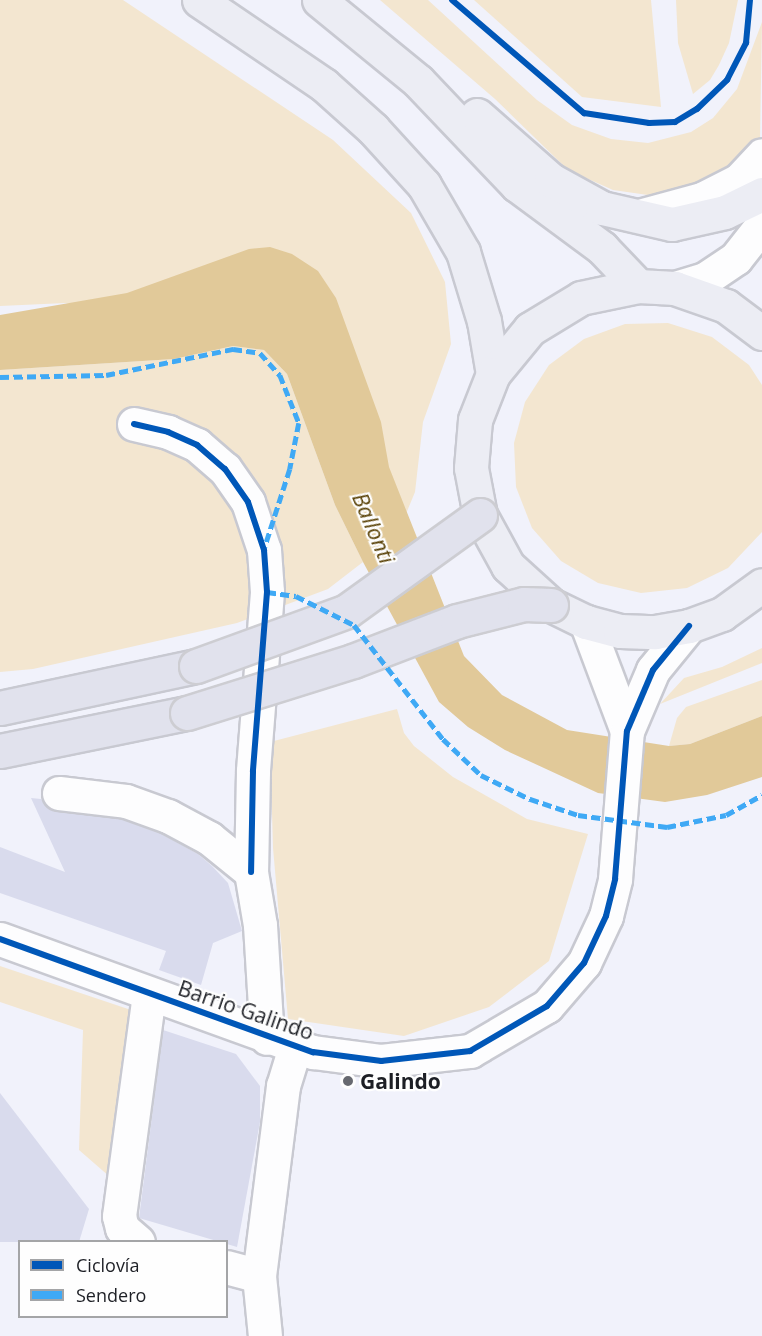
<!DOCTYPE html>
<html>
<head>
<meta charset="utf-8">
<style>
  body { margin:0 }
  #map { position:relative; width:762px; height:1336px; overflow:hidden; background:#f1f2fb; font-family:"Open Sans",sans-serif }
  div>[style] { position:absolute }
  .green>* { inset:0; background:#f3e6d0 }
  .water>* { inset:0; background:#e1c999 }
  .building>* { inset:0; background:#d9dbed }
  .roads { filter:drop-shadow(2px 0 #c8c9d1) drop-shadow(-2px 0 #c8c9d1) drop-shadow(0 2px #c8c9d1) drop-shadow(0 -2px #c8c9d1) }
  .minor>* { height:33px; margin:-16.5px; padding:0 16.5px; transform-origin:16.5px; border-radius:16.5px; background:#fdfdfe }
  .major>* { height:33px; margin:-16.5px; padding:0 16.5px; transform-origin:16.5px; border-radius:16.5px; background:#ecedf4 }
  .highway>* { height:33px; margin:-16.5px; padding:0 16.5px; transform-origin:16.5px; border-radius:16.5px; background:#e1e2ed }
  .bridges { filter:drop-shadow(2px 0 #cdcdd2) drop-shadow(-2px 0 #cdcdd2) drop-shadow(0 2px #cdcdd2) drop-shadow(0 -2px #cdcdd2) }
  .highway-bridge>* { height:33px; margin:-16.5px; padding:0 16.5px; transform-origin:16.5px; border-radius:16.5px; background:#e1e2ed }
  .quiet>* { height:4.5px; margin-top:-2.25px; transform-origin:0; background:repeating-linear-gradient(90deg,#3fa9f5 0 9px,transparent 0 13.5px) }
  .cycleway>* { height:6px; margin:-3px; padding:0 3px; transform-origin:3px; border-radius:3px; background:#0057b8 }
  .dots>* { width:16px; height:16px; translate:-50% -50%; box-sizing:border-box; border:3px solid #fefefe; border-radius:50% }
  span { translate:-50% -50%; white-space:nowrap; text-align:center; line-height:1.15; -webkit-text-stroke:4.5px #fefefe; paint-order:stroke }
  .street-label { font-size:21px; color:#1d1f25 }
  .poi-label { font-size:21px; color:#1d1f25; font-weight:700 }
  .left { translate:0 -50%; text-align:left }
  .water-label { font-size:22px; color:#5a4207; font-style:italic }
  .legend { position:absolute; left:18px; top:1240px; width:210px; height:78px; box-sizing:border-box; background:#fefefe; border:2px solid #a4a5a7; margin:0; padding:8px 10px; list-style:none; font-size:18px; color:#1d1f25 }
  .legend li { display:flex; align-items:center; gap:12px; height:30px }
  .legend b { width:30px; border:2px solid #a4a5a7 }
</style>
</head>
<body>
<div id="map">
  <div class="green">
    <div style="clip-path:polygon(0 0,123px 0,333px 140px,411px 213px,445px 282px,451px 344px,423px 422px,415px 492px,401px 526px,311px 353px,66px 303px,0 306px)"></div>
    <div style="clip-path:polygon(380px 0,428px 0,537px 100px,572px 125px,611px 139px,648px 143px,691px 132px,713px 118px,737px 89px,762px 22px,760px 139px,738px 168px,692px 191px,648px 195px,613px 190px,568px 170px,495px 99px)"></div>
    <div style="clip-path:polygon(474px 0,651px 0,661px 107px,582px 97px)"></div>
    <div style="clip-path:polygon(676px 0,738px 0,729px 43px,719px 65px,710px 80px,693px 94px,678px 43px)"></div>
    <div style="clip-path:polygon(668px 323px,712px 337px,749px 365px,762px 385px,762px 532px,728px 568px,687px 588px,641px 593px,598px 583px,561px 561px,532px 528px,516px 487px,514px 443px,525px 402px,549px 365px,584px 339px,625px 324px)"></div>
    <div style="clip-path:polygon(233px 346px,264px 350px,287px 374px,335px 505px,363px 562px,328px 589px,237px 623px,33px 669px,0 672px,0 370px,174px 359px)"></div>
    <div style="clip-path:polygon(762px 648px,762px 663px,660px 704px,684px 678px,722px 667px)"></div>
    <div style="clip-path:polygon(762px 680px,762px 716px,690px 744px,669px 746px,677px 718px,686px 707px)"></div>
    <div style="clip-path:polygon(397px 709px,404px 733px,414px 746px,453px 777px,527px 819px,588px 834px,549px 961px,489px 1007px,404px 1036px,288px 1019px,273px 848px,270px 742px)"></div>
    <div style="clip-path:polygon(0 966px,134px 1011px,110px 1177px,79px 1150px,83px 1030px,0 1002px)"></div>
  </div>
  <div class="water">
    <div style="clip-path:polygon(270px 247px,292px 254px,318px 271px,336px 298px,381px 422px,389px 467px,464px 656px,502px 695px,567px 730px,669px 746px,690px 744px,762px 716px,762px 777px,707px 795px,665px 802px,598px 793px,505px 750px,468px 727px,439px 702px,363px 562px,335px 505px,287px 374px,264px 350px,233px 346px,174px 359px,0 370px,0 315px,127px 293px,249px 249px)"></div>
  </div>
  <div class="building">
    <div style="clip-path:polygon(31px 798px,41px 799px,56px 811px,122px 819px,160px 833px,198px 854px,212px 866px,228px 883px,242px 931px,213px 943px,201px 985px,159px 970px,166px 951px,0 893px,0 847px,65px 872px)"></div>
    <div style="clip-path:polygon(163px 1030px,236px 1054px,260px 1086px,260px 1122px,237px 1247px,139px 1218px)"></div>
    <div style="clip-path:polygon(0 1093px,89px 1209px,79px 1242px,0 1242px)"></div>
  </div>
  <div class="roads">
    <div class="minor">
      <div style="left:643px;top:215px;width:61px;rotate:-15.2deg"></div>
      <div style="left:702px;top:199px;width:42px;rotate:-27.2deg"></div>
      <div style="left:739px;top:180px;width:34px;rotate:-47deg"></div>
      <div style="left:675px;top:288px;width:31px;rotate:-17deg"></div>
      <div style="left:705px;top:279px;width:37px;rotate:-34deg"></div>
      <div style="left:736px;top:258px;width:42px;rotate:-51.8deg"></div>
      <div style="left:134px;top:424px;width:35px;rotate:13deg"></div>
      <div style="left:168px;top:432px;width:32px;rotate:24deg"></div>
      <div style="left:197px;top:445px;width:37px;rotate:41deg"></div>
      <div style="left:225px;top:469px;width:40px;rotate:55.1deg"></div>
      <div style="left:248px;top:502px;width:51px;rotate:71.6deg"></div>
      <div style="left:264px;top:550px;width:42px;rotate:85.9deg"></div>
      <div style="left:267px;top:592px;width:180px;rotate:94.5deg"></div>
      <div style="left:253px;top:771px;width:101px;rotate:91.1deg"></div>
      <div style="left:586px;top:622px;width:116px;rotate:69.4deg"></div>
      <div style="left:59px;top:793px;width:67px;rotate:6.8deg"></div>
      <div style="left:126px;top:801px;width:45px;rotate:19.7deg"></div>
      <div style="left:168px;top:816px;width:47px;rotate:28.2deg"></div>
      <div style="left:209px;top:838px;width:54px;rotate:39deg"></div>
      <div style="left:251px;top:872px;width:54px;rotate:80.4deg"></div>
      <div style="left:260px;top:925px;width:113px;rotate:86.5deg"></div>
      <div style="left:0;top:939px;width:333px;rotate:19.9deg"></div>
      <div style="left:313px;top:1052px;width:69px;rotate:7.5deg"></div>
      <div style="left:381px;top:1061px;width:90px;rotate:-6.4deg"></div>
      <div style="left:470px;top:1051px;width:89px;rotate:-30.3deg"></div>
      <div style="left:547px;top:1006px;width:57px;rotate:-49.3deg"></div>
      <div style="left:584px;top:963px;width:52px;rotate:-64.9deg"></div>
      <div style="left:606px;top:916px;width:38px;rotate:-76deg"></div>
      <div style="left:615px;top:879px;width:148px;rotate:-85.4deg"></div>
      <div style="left:627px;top:731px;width:66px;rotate:-66.9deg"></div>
      <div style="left:653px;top:670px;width:57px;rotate:-50.7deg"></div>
      <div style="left:138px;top:1242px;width:21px;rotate:-139deg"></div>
      <div style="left:122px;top:1228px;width:12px;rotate:-104deg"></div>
      <div style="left:119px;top:1216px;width:224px;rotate:-82.3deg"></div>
      <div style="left:226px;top:1267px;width:34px;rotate:15deg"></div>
      <div style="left:265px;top:1336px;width:60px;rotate:-95.7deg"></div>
      <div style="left:259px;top:1276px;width:192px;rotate:-82.8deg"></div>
      <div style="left:283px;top:1086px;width:41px;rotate:-72.9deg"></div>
    </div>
    <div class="major">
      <div style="left:199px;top:0;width:151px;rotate:34.2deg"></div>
      <div style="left:324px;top:85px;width:66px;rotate:41.9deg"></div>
      <div style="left:373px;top:129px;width:76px;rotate:47.7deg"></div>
      <div style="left:424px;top:185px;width:78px;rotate:59.8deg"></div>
      <div style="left:463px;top:252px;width:72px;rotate:73.1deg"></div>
      <div style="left:484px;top:321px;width:54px;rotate:80.4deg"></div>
      <div style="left:319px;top:0;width:128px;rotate:39.3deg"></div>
      <div style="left:418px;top:81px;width:144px;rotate:46.4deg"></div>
      <div style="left:517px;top:185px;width:106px;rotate:36.5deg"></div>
      <div style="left:602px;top:248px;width:52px;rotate:46.5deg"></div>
      <div style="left:477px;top:115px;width:98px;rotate:41.3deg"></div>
      <div style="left:551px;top:180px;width:58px;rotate:28.8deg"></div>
      <div style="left:602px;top:208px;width:72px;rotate:12.9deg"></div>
      <div style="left:672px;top:224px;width:54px;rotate:-12.8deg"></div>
      <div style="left:725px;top:212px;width:41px;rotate:-25.9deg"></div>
      <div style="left:762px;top:333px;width:45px;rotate:-143.1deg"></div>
      <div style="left:726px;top:306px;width:54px;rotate:-160.6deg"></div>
      <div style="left:675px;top:288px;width:37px;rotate:-177deg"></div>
      <div style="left:638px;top:286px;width:58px;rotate:168.1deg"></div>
      <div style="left:581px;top:298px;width:60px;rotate:148.7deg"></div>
      <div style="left:530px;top:329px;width:58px;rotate:129.4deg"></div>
      <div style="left:493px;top:374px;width:49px;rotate:111.4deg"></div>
      <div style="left:475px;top:420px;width:48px;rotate:94.8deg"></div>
      <div style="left:471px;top:468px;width:48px;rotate:79.2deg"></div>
      <div style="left:480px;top:515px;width:58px;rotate:61.2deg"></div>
      <div style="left:508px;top:566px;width:58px;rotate:42.2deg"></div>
      <div style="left:551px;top:605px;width:39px;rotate:26deg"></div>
      <div style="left:586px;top:622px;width:35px;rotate:15deg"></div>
      <div style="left:620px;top:631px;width:35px;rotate:2deg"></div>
      <div style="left:655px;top:632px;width:35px;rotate:-10deg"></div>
      <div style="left:689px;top:626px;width:35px;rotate:-20deg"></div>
      <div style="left:722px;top:614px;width:49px;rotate:-35.9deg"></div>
    </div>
    <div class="highway">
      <div style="left:0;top:708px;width:200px;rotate:-12.1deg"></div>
      <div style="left:0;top:751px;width:191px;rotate:-11.5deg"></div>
    </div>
  </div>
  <div class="bridges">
    <div class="highway-bridge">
      <div style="left:196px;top:666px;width:161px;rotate:-20deg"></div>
      <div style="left:347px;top:611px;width:164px;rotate:-35.8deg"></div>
      <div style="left:187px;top:713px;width:174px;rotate:-17.4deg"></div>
      <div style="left:353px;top:661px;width:111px;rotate:-21deg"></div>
      <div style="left:457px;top:621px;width:69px;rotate:-14.2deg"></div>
      <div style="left:524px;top:604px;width:27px;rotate:2deg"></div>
    </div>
  </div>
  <div class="quiet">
    <div style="left:0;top:377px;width:106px;rotate:-1.1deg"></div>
    <div style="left:106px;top:375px;width:130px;rotate:-11.6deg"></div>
    <div style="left:233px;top:349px;width:27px;rotate:8deg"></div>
    <div style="left:260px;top:353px;width:30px;rotate:48deg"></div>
    <div style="left:280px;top:375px;width:52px;rotate:68.4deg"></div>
    <div style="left:299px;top:423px;width:47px;rotate:101.1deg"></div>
    <div style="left:290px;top:469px;width:82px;rotate:107.8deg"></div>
    <div style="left:267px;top:592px;width:29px;rotate:8deg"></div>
    <div style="left:296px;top:596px;width:65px;rotate:26.6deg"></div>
    <div style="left:354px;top:625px;width:145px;rotate:52deg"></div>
    <div style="left:443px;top:739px;width:52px;rotate:43.5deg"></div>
    <div style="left:481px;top:775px;width:55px;rotate:26.1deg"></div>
    <div style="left:530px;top:799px;width:51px;rotate:18.4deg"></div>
    <div style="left:578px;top:815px;width:90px;rotate:7.7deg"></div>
    <div style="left:667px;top:827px;width:60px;rotate:-11.5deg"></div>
    <div style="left:726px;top:815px;width:41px;rotate:-29.1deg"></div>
  </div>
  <div class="cycleway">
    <div style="left:452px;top:0;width:174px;rotate:40.6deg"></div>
    <div style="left:584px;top:113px;width:66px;rotate:8.7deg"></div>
    <div style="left:649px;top:123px;width:26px;rotate:-2deg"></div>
    <div style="left:675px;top:122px;width:26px;rotate:-31deg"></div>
    <div style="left:697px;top:109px;width:42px;rotate:-44deg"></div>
    <div style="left:727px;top:80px;width:42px;rotate:-62.8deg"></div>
    <div style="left:746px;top:43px;width:43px;rotate:-84.7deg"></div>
    <div style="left:134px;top:424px;width:35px;rotate:13deg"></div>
    <div style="left:168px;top:432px;width:32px;rotate:24deg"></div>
    <div style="left:197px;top:445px;width:37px;rotate:41deg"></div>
    <div style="left:225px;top:469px;width:40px;rotate:55.1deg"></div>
    <div style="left:248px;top:502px;width:51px;rotate:71.6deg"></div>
    <div style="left:264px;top:550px;width:42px;rotate:85.9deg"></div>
    <div style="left:267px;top:592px;width:180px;rotate:94.5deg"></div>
    <div style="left:253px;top:771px;width:101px;rotate:91.1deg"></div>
    <div style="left:0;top:939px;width:333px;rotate:19.9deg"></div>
    <div style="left:313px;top:1052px;width:69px;rotate:7.5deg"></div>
    <div style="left:381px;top:1061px;width:90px;rotate:-6.4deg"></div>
    <div style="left:470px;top:1051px;width:89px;rotate:-30.3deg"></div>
    <div style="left:547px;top:1006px;width:57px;rotate:-49.3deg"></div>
    <div style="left:584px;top:963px;width:52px;rotate:-64.9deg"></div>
    <div style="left:606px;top:916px;width:38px;rotate:-76deg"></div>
    <div style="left:615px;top:879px;width:148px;rotate:-85.4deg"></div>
    <div style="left:627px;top:731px;width:66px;rotate:-66.9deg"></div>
    <div style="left:653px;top:670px;width:57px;rotate:-50.7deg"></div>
  </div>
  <div class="dots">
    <div style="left:348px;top:1081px;background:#676970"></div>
  </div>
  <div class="street-label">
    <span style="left:246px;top:1010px;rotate:19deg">Barrio Galindo</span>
  </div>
  <div class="poi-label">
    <span class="left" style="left:360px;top:1081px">Galindo</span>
  </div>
  <div class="water-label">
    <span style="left:374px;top:528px;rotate:67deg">Ballonti</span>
  </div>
  <ul class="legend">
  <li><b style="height:8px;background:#0057b8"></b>Ciclovía</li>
  <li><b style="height:8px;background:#3fa9f5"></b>Sendero</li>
  </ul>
</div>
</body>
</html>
